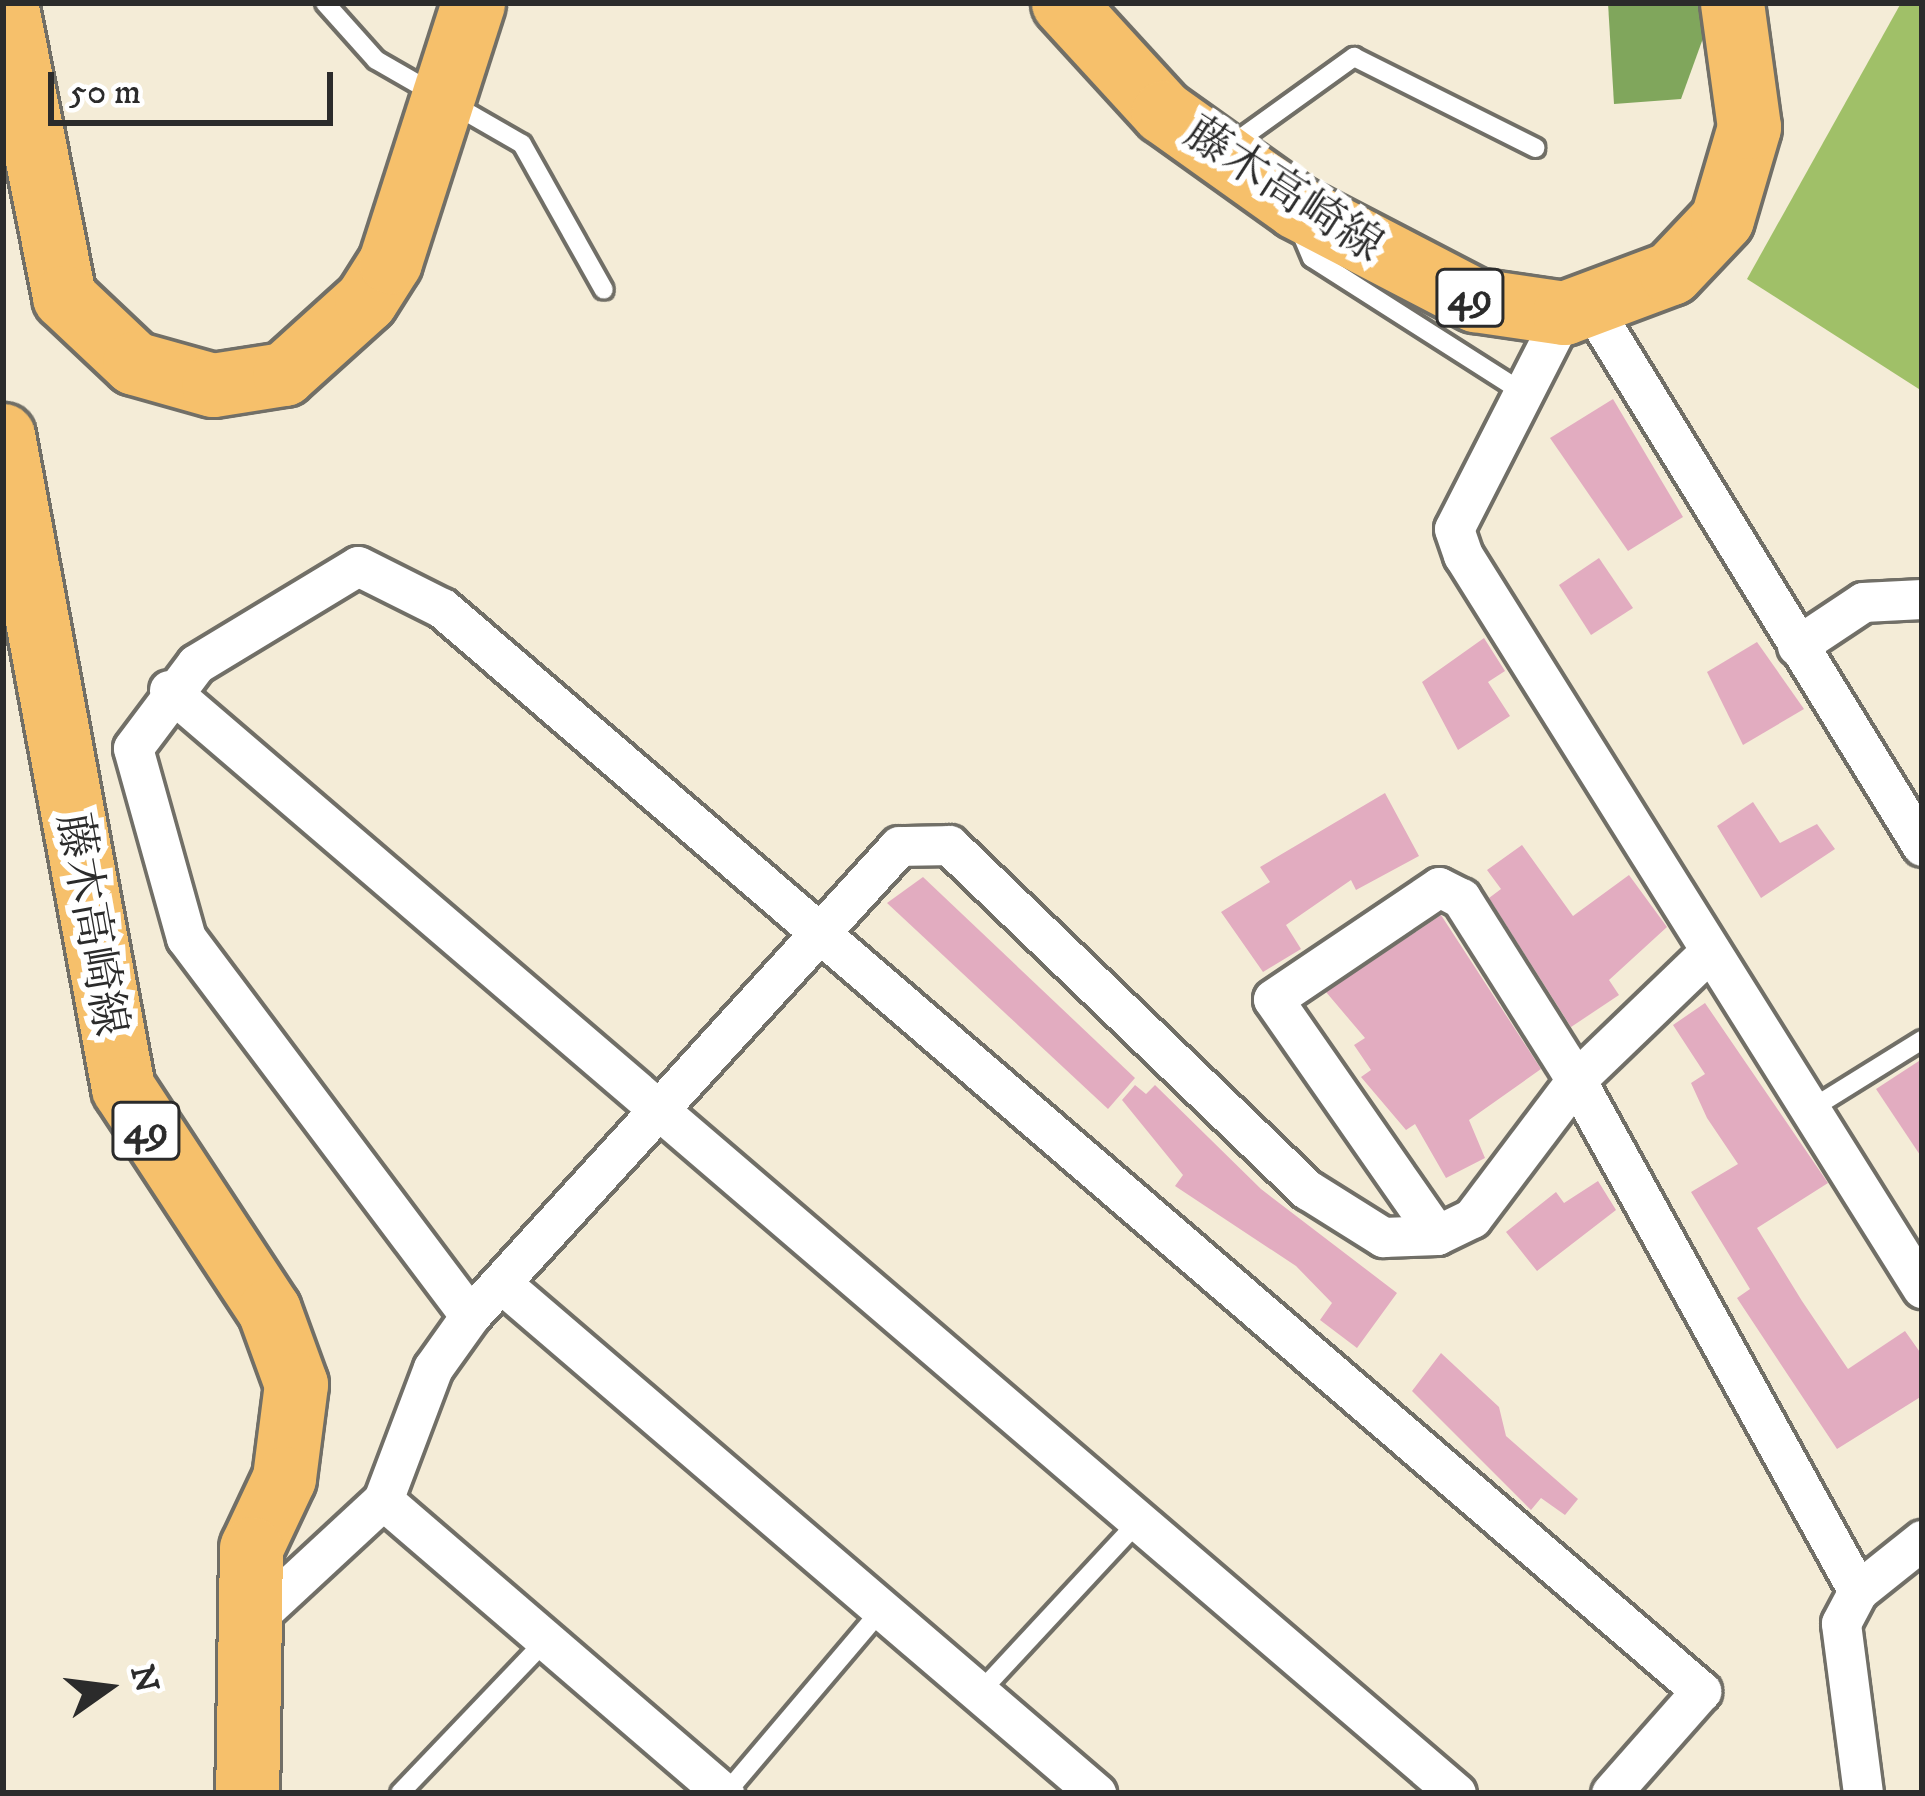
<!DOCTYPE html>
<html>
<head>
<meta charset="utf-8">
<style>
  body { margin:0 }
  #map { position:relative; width:1925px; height:1796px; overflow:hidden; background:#f4ecd7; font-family:"IM FELL DW Pica","Noto Serif JP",serif }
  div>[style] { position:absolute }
  .green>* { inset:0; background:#a0c068 }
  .forest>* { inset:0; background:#80a65c }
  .building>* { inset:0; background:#e2acc0 }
  .roads { filter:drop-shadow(3px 0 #716f67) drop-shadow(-3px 0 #716f67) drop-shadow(0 3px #716f67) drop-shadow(0 -3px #716f67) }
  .lane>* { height:18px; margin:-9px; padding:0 9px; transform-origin:9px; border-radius:9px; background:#fff }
  .street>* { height:39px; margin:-19.5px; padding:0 19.5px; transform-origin:19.5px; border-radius:19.5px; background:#fff }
  .primary>* { height:63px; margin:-31.5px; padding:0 31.5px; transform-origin:31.5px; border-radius:31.5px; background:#f6c06b }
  span { translate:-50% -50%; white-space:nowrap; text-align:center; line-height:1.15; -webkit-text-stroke:12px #fff; paint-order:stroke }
  .shield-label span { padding:3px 9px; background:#fff; border:3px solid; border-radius:9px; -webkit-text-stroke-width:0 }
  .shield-label { font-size:42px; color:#2b2b2b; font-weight:700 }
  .street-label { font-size:45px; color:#2b2b2b }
  .frame { position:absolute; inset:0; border:6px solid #2b2b2b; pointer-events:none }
  .north { position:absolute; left:48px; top:1628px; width:120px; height:120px; -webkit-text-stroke:9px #fff; paint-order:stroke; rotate:76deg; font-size:33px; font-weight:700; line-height:48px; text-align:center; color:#2b2b2b }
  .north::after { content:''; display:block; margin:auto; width:42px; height:54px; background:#2b2b2b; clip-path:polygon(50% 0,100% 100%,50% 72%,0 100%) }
  .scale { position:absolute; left:48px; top:72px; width:285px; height:54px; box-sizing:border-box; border:6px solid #2b2b2b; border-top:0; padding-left:15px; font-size:36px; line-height:42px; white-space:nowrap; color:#2b2b2b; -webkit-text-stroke:9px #fff; paint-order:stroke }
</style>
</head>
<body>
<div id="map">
  <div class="green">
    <div style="clip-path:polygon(1901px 3px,1922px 3px,1922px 391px,1747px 279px)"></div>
  </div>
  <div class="forest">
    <div style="clip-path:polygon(1608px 3px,1703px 3px,1710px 19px,1681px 99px,1614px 104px)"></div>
  </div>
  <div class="building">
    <div style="clip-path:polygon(1613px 399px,1683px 517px,1628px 551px,1550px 438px)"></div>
    <div style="clip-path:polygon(1599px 558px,1633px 608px,1591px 635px,1559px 585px)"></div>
    <div style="clip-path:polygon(1484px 638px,1505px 671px,1488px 682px,1510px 716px,1458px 750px,1422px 682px)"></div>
    <div style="clip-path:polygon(1757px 642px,1804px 709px,1743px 745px,1707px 672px)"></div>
    <div style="clip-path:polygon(1385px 793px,1419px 856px,1356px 890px,1351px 880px,1286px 925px,1301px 949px,1263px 972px,1221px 912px,1270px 882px,1260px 867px)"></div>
    <div style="clip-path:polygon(1753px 802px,1780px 843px,1817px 824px,1835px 849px,1761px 898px,1717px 826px)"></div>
    <div style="clip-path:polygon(1522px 845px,1573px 916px,1629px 875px,1667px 927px,1609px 980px,1619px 995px,1571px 1027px,1489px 898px,1501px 889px,1487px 870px)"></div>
    <div style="clip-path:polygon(923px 877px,1135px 1078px,1108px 1109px,887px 903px)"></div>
    <div style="clip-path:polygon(1441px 915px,1541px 1069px,1469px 1120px,1485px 1158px,1446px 1178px,1415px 1124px,1406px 1130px,1361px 1077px,1371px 1070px,1354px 1045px,1365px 1038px,1326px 992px)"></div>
    <div style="clip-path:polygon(1705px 1003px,1828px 1183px,1757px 1228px,1802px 1301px,1848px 1369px,1905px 1331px,1922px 1355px,1922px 1396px,1837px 1449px,1737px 1298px,1750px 1289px,1691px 1192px,1738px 1164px,1707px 1118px,1691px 1083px,1705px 1074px,1673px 1025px)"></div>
    <div style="clip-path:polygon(1922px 1059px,1922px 1158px,1876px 1089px)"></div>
    <div style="clip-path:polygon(1135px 1085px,1146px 1094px,1155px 1085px,1261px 1189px,1397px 1293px,1357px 1348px,1320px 1320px,1332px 1303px,1296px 1266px,1175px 1186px,1183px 1175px,1122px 1100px)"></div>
    <div style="clip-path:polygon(1598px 1181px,1616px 1210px,1537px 1271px,1506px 1232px,1556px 1192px,1564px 1203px)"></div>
    <div style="clip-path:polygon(1441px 1353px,1499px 1407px,1506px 1436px,1578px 1499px,1565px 1515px,1541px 1498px,1531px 1510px,1412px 1391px)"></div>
  </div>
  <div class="roads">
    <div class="lane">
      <div style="left:325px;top:3px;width:76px;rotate:48.2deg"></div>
      <div style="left:376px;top:60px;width:168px;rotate:29.9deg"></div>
      <div style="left:522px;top:144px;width:167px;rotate:60.7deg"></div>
      <div style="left:1230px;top:146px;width:153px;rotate:-35.7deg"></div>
      <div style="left:1354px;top:57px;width:203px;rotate:26.6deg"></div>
      <div style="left:1297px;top:223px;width:38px;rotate:67deg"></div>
      <div style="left:1312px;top:258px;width:251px;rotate:32.5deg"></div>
      <div style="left:1811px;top:1109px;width:131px;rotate:-31.9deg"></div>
      <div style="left:980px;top:1692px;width:226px;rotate:-47.1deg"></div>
      <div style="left:400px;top:1793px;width:213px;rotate:-46.3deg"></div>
      <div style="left:726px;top:1793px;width:243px;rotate:-49.7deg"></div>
    </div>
    <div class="street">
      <div style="left:1592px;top:308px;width:631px;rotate:58.48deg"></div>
      <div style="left:1564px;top:313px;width:242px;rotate:117deg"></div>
      <div style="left:1454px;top:529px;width:28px;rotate:71deg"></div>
      <div style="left:1463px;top:555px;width:865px;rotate:57.95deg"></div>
      <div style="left:1797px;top:646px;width:79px;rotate:-33.7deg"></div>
      <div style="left:1863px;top:602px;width:59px;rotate:-2.9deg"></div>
      <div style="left:169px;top:690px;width:1695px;rotate:40.6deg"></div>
      <div style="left:1437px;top:1235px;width:287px;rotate:-124.8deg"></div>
      <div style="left:1273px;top:999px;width:200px;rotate:-34deg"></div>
      <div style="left:1439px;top:887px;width:25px;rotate:27deg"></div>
      <div style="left:1461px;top:898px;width:215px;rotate:57.7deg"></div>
      <div style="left:1576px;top:1080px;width:584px;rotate:61.11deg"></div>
      <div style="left:501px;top:1283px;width:784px;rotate:40.6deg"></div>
      <div style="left:470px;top:1316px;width:473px;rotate:-126.9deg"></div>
      <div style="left:186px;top:938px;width:197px;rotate:-105.6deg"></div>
      <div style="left:133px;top:748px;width:105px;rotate:-53.1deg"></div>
      <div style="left:196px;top:664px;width:189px;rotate:-31.2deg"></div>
      <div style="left:358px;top:566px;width:94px;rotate:26.6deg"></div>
      <div style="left:442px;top:608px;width:1661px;rotate:40.7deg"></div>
      <div style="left:1701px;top:1691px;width:136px;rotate:131.4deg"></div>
      <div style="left:383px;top:1500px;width:450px;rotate:40.7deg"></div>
      <div style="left:250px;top:1623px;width:181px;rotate:-42.8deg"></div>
      <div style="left:383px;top:1500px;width:141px;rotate:-69.3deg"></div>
      <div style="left:433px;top:1368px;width:64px;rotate:-54.6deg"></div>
      <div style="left:470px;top:1316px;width:636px;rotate:-47.61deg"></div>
      <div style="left:899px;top:846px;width:50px;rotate:-1.1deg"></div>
      <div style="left:949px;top:845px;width:498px;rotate:43.9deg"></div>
      <div style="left:1308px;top:1190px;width:89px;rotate:32.1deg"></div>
      <div style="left:1383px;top:1237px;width:54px;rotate:-2.1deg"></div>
      <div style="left:1437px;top:1235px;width:39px;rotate:-26deg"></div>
      <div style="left:1472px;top:1218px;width:173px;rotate:-53deg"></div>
      <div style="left:1576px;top:1080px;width:186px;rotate:-43.9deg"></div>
      <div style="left:1863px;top:1793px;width:171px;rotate:-97.4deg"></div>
      <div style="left:1841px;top:1623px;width:36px;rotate:-62deg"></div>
      <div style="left:1858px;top:1591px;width:82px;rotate:-38.6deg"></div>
    </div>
    <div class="primary">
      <div style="left:6px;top:3px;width:300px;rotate:78.8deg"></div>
      <div style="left:64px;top:297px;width:96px;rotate:43.3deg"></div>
      <div style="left:134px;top:363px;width:82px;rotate:15.6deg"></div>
      <div style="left:213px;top:385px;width:72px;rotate:-8.8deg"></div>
      <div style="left:284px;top:374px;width:110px;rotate:-42.1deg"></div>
      <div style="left:366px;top:300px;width:45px;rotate:-57.7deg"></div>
      <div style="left:390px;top:262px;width:272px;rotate:-72.2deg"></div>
      <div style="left:1063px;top:3px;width:148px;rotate:47.5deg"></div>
      <div style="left:1163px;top:112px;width:163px;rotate:35.5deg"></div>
      <div style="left:1296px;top:207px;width:202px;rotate:27.5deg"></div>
      <div style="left:1475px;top:300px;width:90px;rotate:8.3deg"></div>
      <div style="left:1564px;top:313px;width:114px;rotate:-20.5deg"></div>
      <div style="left:1671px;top:273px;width:74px;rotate:-46.6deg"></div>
      <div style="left:1722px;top:219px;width:96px;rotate:-73.6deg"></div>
      <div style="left:1749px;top:127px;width:125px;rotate:-97.8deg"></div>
      <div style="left:3px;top:435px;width:664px;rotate:79.59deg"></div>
      <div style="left:123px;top:1088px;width:266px;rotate:56.7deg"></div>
      <div style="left:269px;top:1310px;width:79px;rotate:70deg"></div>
      <div style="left:296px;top:1384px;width:95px;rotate:97.3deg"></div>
      <div style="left:284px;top:1478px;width:77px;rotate:115.2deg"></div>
      <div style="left:251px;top:1548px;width:245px;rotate:90.9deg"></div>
    </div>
  </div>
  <div class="shield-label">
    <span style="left:1470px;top:298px">49</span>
    <span style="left:146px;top:1131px">49</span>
  </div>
  <div class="street-label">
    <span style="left:1283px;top:191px;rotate:33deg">藤木高崎線</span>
    <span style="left:90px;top:925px;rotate:80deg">藤木高崎線</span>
  </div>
  <div class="frame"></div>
  <div class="north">N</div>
  <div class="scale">50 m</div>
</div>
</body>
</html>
